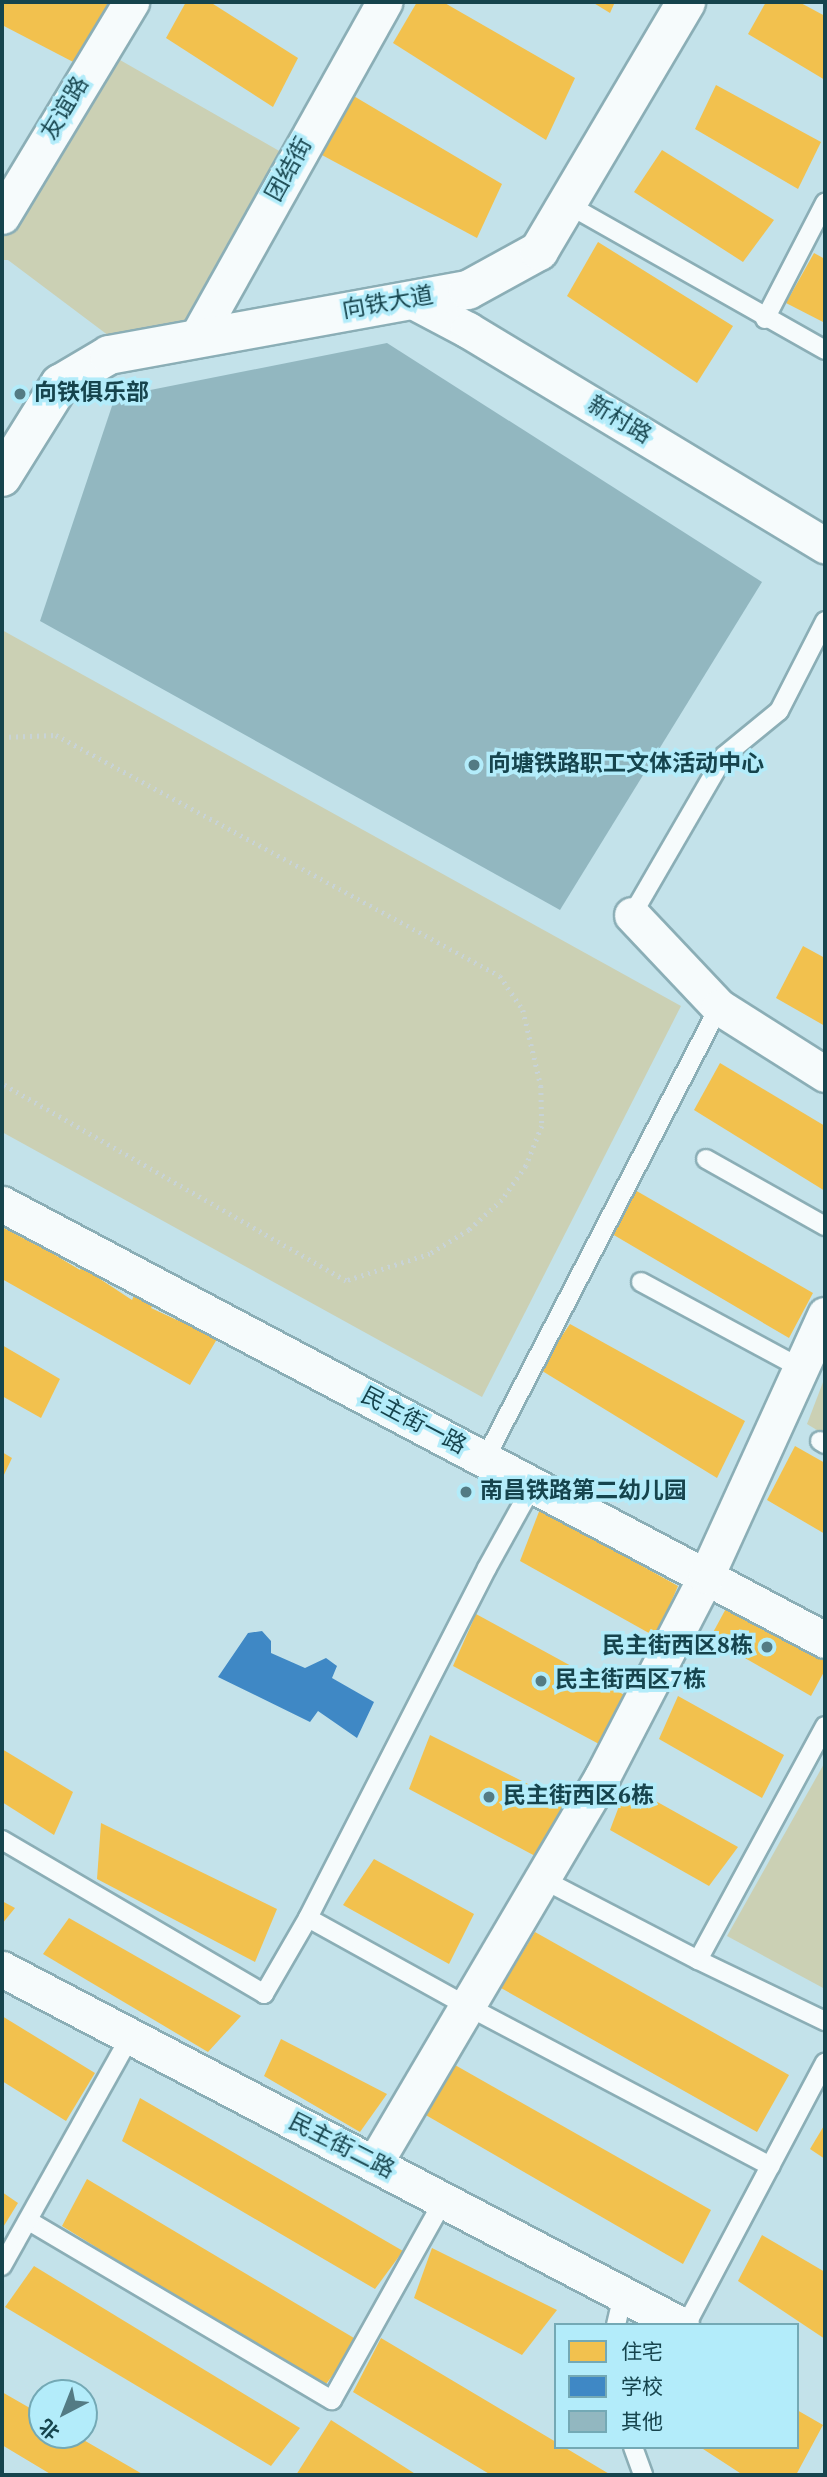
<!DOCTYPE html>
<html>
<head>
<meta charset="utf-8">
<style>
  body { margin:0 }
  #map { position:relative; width:827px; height:2477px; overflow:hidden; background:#c3e2ea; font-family:Spectral,"Noto Sans SC",serif }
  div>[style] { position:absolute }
  .green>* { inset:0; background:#cbd0b4 }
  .homes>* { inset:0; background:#f2c14e }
  .schools>* { inset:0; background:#3f88c5 }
  .building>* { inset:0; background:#92b7c0 }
  .path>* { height:4.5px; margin-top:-2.25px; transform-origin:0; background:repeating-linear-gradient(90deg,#c8d3d6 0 2px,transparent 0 7px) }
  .roads { filter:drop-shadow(2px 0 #8baeb6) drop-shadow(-2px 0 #8baeb6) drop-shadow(0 2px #8baeb6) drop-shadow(0 -2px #8baeb6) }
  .service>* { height:18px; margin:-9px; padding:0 9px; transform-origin:9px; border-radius:9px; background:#f6fbfc }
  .minor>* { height:35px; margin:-17.5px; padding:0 17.5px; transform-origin:17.5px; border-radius:17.5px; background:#f6fbfc }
  .tertiary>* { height:38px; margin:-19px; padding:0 19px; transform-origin:19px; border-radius:19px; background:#f6fbfc }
  .dots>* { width:19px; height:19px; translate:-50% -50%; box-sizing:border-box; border:4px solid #b3ecfa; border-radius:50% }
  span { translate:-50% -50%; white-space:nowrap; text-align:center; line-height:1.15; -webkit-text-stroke:7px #b3ecfa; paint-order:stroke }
  .street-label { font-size:23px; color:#16444d }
  .poi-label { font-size:23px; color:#16444d; font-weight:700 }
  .left { translate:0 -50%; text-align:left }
  .right { translate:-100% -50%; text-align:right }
  .frame { position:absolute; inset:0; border:4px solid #16444d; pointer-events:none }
  .legend { position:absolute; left:554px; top:2323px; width:245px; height:126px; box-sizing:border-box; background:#b3ecfa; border:2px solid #74a9b5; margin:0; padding:9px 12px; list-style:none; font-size:21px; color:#16444d }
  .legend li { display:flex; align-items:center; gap:14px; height:35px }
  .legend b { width:35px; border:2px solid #74a9b5 }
  .north { position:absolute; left:28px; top:2379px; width:70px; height:70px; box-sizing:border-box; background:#b3ecfa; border:2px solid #74a9b5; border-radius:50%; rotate:222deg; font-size:19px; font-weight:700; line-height:28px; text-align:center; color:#16444d }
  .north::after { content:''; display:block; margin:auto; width:24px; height:32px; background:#537b84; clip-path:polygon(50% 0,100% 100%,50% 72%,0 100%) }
</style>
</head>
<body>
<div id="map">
  <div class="green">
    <div style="clip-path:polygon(92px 44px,295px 160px,185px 341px,133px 354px,8px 260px,2px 260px,2px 186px)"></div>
    <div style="clip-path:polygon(2px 630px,681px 1006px,482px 1397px,2px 1132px)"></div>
    <div style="clip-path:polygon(825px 1377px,825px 1435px,807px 1424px)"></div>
    <div style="clip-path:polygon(825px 1762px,825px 1989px,727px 1936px)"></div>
  </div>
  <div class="homes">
    <div style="clip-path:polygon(2px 2px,110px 2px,79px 65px,2px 25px)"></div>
    <div style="clip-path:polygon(186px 2px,210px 2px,298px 58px,273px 107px,166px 38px)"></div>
    <div style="clip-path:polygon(417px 2px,443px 2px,575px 78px,546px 140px,393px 43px)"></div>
    <div style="clip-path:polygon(592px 2px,615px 2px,610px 13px)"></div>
    <div style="clip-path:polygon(766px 2px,799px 2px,825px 16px,825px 80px,748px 34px)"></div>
    <div style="clip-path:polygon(716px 85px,821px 142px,798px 189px,695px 129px)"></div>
    <div style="clip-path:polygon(352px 95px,502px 184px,477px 238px,320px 154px)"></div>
    <div style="clip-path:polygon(662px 150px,774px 220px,743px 262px,634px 192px)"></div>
    <div style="clip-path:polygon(598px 242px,733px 326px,697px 383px,567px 296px)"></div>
    <div style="clip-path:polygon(814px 253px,825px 259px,825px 323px,786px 303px)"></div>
    <div style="clip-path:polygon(803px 946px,825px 958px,825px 1026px,776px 998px)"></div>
    <div style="clip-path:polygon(720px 1063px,825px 1126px,825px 1191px,694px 1110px)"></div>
    <div style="clip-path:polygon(635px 1190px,813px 1293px,789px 1338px,607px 1231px)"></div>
    <div style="clip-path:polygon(2px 1227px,36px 1245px,45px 1235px,58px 1244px,55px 1255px,80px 1270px,89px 1257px,101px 1267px,97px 1277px,132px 1300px,140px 1283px,157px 1296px,151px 1308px,179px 1321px,188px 1308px,203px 1317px,197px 1329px,217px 1339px,190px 1385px,2px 1279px)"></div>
    <div style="clip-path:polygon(570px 1324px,745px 1421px,717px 1478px,539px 1369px)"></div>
    <div style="clip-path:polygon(2px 1345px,60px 1379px,41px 1418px,2px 1396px)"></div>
    <div style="clip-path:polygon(795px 1446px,825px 1463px,825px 1534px,767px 1500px)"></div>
    <div style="clip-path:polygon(2px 1452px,12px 1458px,2px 1479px)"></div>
    <div style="clip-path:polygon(540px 1509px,678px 1586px,656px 1637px,520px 1561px)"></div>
    <div style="clip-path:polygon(729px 1603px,825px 1656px,825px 1670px,811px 1696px,710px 1638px)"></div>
    <div style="clip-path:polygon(476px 1614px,628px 1697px,599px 1744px,453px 1666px)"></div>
    <div style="clip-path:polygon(678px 1696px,784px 1755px,762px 1798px,659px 1739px)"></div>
    <div style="clip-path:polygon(430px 1735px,570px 1805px,537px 1857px,409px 1789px)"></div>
    <div style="clip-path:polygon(2px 1749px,73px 1792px,54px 1835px,2px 1802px)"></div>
    <div style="clip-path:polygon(627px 1785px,738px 1847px,709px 1886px,610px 1830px)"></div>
    <div style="clip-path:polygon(101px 1823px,277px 1909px,255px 1962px,97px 1879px)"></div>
    <div style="clip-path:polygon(374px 1859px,474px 1914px,449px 1964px,343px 1905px)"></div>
    <div style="clip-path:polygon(2px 1901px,15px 1908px,2px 1924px)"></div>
    <div style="clip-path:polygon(69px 1918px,241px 2016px,208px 2052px,43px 1954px)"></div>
    <div style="clip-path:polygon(535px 1932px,789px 2075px,757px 2132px,501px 1988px)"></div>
    <div style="clip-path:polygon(2px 2016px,95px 2073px,66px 2121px,2px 2081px)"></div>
    <div style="clip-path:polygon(281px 2039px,387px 2094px,360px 2132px,264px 2076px)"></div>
    <div style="clip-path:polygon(455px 2065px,711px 2210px,683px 2264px,424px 2114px)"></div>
    <div style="clip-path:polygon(140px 2098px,403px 2251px,375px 2289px,122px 2141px)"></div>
    <div style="clip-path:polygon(825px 2124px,825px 2159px,810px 2149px)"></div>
    <div style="clip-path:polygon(87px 2179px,359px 2341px,323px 2388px,62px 2226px)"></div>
    <div style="clip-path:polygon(2px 2192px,18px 2203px,2px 2229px)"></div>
    <div style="clip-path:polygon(762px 2235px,825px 2272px,825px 2339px,738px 2281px)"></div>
    <div style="clip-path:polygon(432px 2248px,557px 2310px,522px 2355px,414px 2298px)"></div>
    <div style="clip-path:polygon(34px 2266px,300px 2428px,271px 2466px,5px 2307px)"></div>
    <div style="clip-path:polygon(381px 2338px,556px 2442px,556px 2447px,564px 2447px,611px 2475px,491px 2475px,353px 2392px)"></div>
    <div style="clip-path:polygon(2px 2392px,42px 2415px,42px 2435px,75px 2435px,144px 2475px,52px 2475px,2px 2445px)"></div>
    <div style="clip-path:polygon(797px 2410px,823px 2425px,796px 2475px,743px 2475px,700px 2447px,797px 2447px)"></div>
    <div style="clip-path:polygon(331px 2420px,417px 2475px,296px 2475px)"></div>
  </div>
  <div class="schools">
    <div style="clip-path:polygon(262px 1631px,271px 1641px,271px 1653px,305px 1668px,326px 1658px,337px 1666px,332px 1678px,374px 1702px,357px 1738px,318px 1711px,310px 1722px,218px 1677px,248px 1633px)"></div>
  </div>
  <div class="building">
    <div style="clip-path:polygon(387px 343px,762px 582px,560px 910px,40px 621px,115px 397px)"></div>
  </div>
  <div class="path">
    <div style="left:2px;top:737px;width:54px;rotate:-2.1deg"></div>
    <div style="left:56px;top:735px;width:505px;rotate:28.49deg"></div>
    <div style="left:500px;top:976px;width:41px;rotate:55.9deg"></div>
    <div style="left:523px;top:1010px;width:78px;rotate:76.7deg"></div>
    <div style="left:541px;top:1086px;width:40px;rotate:88.6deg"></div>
    <div style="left:542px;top:1126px;width:43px;rotate:111.8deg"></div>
    <div style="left:526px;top:1166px;width:42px;rotate:125.2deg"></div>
    <div style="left:502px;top:1200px;width:45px;rotate:137.7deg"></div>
    <div style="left:469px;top:1230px;width:46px;rotate:148.4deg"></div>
    <div style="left:430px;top:1254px;width:88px;rotate:162.2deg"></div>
    <div style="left:346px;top:1281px;width:396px;rotate:-150.2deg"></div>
  </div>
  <div class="roads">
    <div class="service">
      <div style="left:567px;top:204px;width:296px;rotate:29.5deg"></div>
      <div style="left:765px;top:319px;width:131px;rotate:-62.7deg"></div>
      <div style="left:632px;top:915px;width:184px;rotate:-59.9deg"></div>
      <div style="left:724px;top:756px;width:71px;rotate:-39.3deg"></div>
      <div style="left:779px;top:711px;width:101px;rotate:-62.9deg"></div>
      <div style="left:706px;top:1159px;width:137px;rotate:29.4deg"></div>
      <div style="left:641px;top:1282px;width:182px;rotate:28.3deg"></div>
      <div style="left:820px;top:1441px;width:6px;rotate:31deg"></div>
      <div style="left:485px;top:1459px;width:509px;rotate:-62.63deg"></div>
      <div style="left:533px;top:1485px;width:95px;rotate:119deg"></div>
      <div style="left:487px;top:1568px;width:393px;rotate:117.1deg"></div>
      <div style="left:308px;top:1918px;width:182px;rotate:29deg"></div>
      <div style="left:467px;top:2006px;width:343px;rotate:27.8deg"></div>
      <div style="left:2px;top:1840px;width:304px;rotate:30.4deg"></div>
      <div style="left:264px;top:1994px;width:88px;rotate:-59.9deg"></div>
      <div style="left:542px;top:1879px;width:176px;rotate:27.4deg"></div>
      <div style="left:698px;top:1960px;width:141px;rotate:25.7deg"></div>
      <div style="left:698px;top:1960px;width:266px;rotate:-61.5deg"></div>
      <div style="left:29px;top:2221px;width:352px;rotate:30.6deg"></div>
      <div style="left:332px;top:2400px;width:229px;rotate:-60.8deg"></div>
      <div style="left:2px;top:2266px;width:262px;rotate:-60.8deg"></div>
      <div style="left:616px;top:2325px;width:32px;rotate:-77deg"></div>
      <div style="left:686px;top:2325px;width:297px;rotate:-62.1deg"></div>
      <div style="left:633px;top:2447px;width:30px;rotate:70deg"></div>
    </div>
    <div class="minor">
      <div style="left:2px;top:216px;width:250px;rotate:-58.9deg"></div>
      <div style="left:411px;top:300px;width:64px;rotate:27.8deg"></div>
      <div style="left:468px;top:330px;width:417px;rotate:31.1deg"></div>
      <div style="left:196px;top:339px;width:386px;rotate:-60.8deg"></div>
      <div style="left:632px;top:915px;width:127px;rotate:46.6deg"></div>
      <div style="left:719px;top:1007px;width:125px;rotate:32.3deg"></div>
      <div style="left:2px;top:1204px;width:931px;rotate:27.91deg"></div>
      <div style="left:2px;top:1969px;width:767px;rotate:27.67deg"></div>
      <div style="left:374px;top:2164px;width:449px;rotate:-59.5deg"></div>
      <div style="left:602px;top:1777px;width:226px;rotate:-62.6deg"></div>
      <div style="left:706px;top:1576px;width:287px;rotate:-65.5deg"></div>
    </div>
    <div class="tertiary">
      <div style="left:2px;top:477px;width:110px;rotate:-58.1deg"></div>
      <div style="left:60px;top:384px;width:57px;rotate:-30.6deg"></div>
      <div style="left:109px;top:355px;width:365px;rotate:-10.3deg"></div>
      <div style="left:468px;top:290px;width:81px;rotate:-28.8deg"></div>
      <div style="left:539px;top:251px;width:289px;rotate:-59.4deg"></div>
    </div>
  </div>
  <div class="dots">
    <div style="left:20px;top:394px;background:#537b84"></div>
    <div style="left:474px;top:765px;background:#537b84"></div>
    <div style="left:466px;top:1492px;background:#537b84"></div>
    <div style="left:767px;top:1647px;background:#537b84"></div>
    <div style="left:541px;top:1681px;background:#537b84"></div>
    <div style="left:489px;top:1797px;background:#537b84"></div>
  </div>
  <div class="street-label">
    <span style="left:66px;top:109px;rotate:-59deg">友谊路</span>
    <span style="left:290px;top:170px;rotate:-61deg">团结街</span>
    <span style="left:388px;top:304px;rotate:-10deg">向铁大道</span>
    <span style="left:619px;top:421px;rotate:31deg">新村路</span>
    <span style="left:413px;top:1422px;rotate:28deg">民主街一路</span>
    <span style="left:341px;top:2147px;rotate:27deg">民主街二路</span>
  </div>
  <div class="poi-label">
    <span class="left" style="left:34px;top:394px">向铁俱乐部</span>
    <span class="left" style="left:488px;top:765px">向塘铁路职工文体活动中心</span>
    <span class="left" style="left:480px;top:1492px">南昌铁路第二幼儿园</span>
    <span class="right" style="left:753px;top:1647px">民主街西区8栋</span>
    <span class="left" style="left:555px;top:1681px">民主街西区7栋</span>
    <span class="left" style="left:503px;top:1797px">民主街西区6栋</span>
  </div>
  <div class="frame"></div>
  <ul class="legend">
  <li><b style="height:19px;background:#f2c14e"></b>住宅</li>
  <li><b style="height:19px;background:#3f88c5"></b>学校</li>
  <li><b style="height:19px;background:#92b7c0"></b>其他</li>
  </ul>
  <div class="north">北</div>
</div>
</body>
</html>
